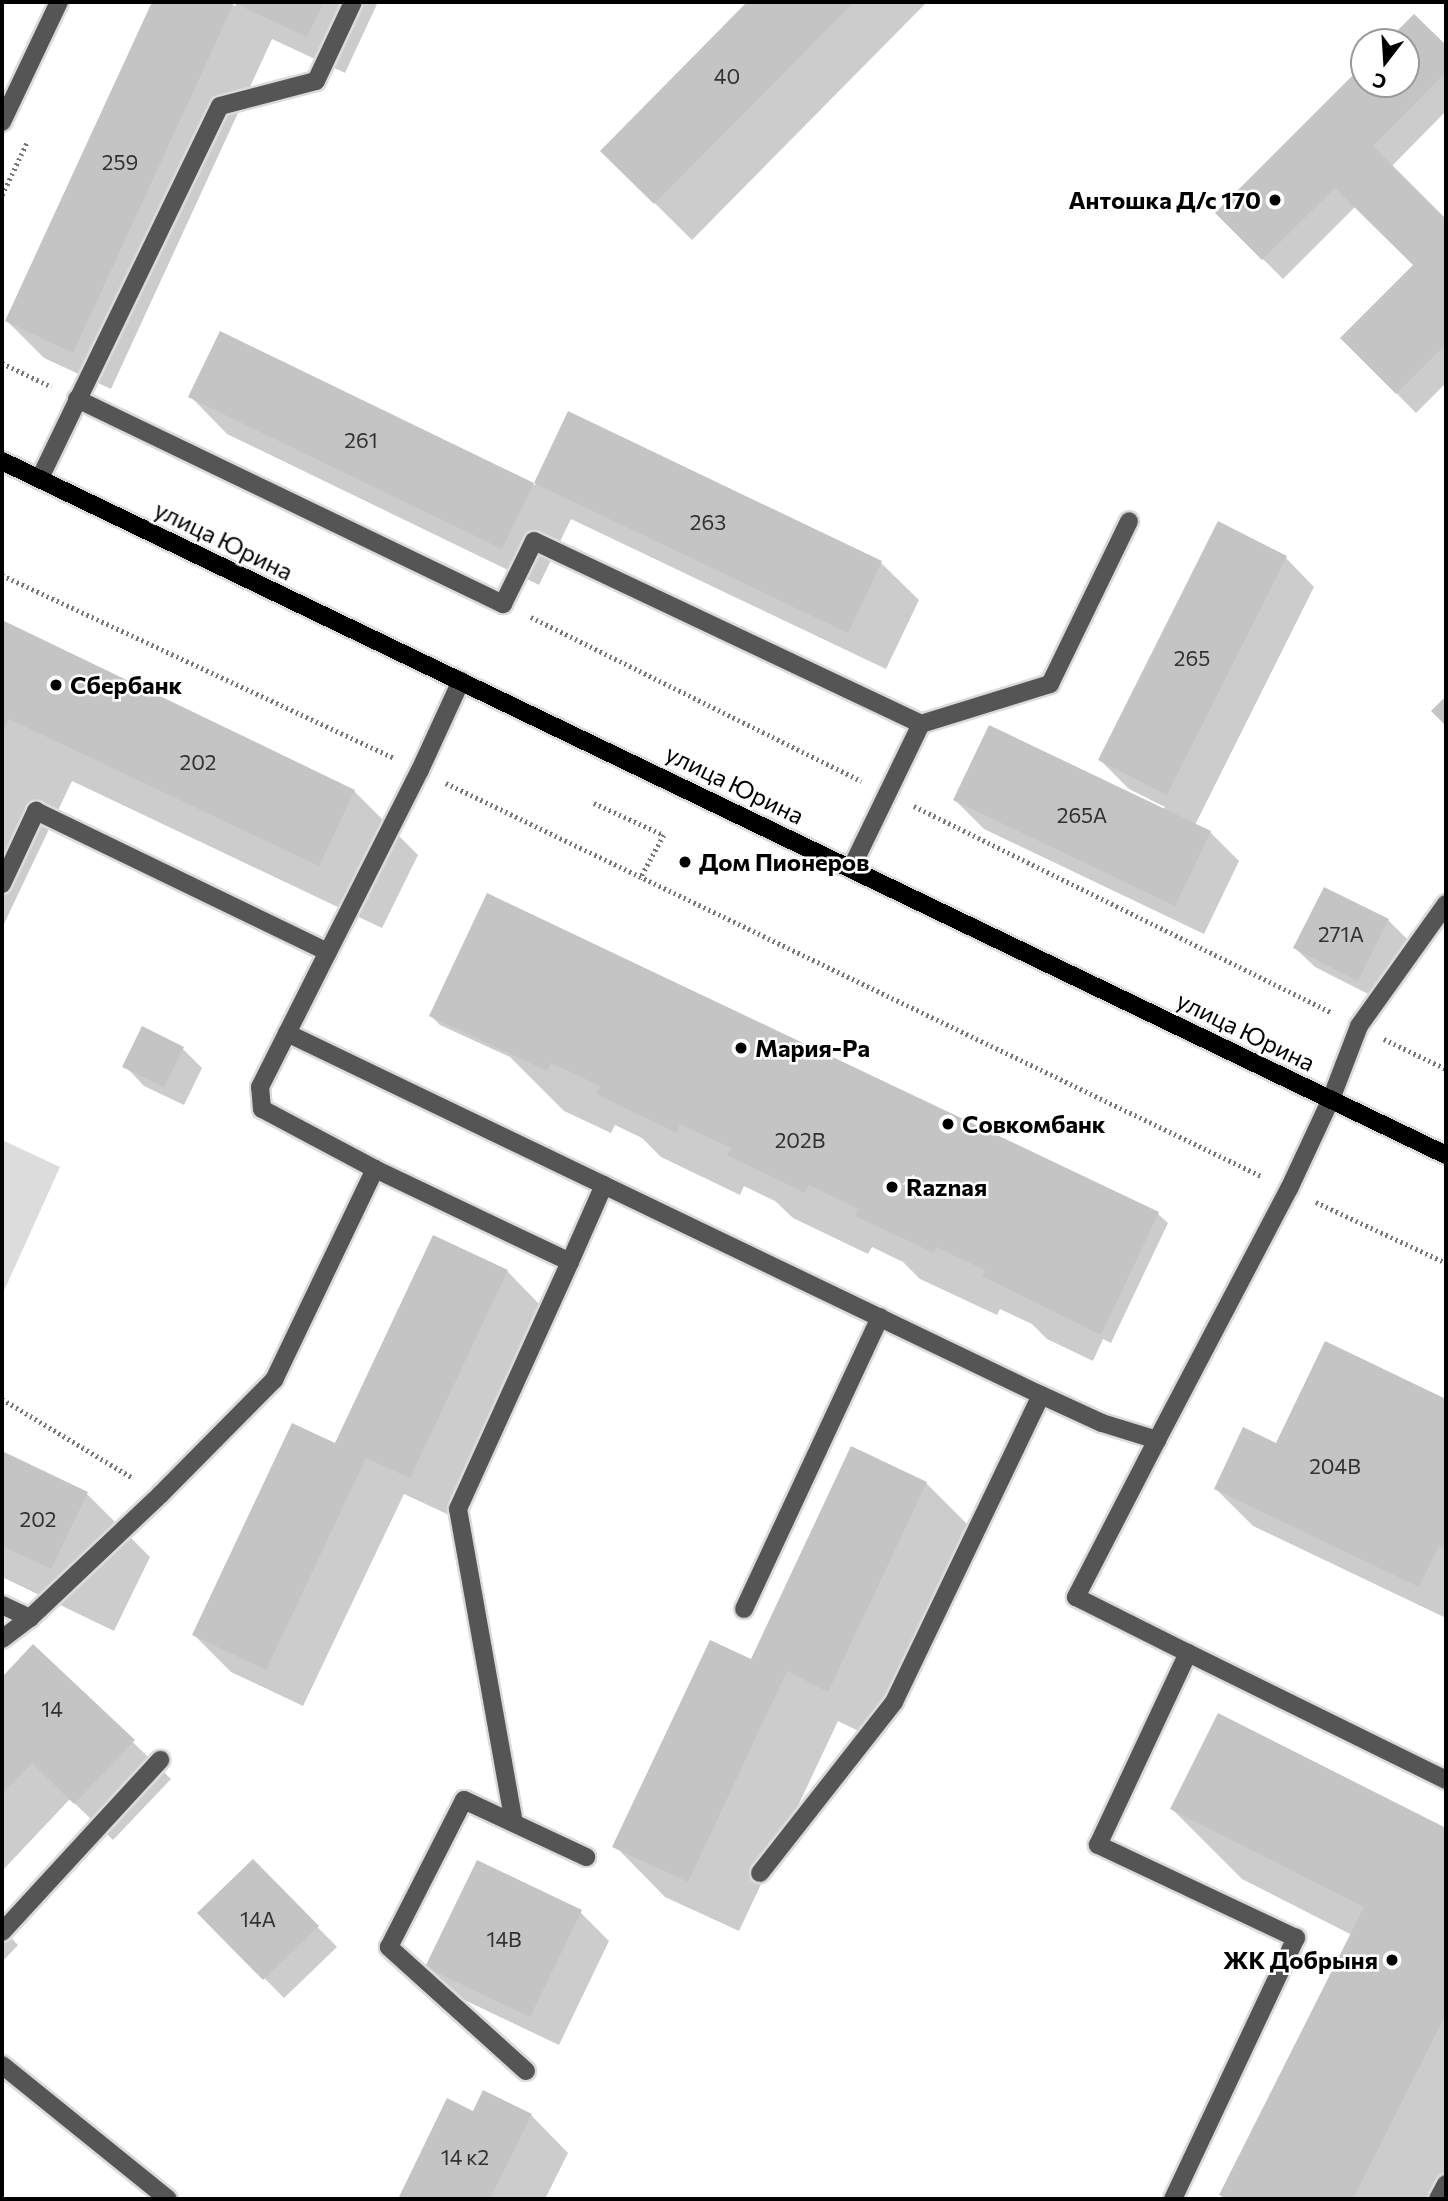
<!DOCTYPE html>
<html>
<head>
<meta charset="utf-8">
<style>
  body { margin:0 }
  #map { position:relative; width:1448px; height:2201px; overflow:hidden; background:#fff; font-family:Commissioner,sans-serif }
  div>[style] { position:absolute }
  .green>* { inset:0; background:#dcdcdc }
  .shadow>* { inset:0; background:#0003 }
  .building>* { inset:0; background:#c4c4c4 }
  .path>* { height:4.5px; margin-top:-2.25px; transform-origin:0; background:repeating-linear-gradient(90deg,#777 0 2px,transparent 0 5.5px) }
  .roads { filter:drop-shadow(2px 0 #dbdbdb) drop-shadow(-2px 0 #dbdbdb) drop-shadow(0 2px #dbdbdb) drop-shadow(0 -2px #dbdbdb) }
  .minor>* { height:18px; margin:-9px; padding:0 9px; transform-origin:9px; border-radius:9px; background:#555 }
  .major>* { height:18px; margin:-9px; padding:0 9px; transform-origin:9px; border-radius:9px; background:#000 }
  .dots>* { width:19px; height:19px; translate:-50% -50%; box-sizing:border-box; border:4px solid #fff; border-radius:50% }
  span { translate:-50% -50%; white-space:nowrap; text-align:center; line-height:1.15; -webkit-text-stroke:5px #fff; paint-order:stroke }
  .number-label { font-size:21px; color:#313131 }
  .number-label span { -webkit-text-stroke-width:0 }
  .poi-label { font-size:24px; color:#000; font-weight:700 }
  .right { translate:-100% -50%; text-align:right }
  .left { translate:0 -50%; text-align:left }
  .street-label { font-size:24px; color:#000 }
  .frame { position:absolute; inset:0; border:4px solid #000; pointer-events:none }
  .north { position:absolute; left:1350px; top:28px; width:70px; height:70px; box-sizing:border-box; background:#fff; border:2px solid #999; border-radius:50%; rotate:197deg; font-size:19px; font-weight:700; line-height:28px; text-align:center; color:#000 }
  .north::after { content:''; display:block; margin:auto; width:24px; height:32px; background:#000; clip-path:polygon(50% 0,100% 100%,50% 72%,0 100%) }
</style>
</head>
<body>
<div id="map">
  <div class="green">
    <div style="clip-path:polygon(2px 1140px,60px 1167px,3px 1293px,2px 1293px)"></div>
  </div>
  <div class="shadow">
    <div style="clip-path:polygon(154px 2px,227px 2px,235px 6px,237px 2px,378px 2px,345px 73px,272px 39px,111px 389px,44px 358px,7px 321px)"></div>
    <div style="clip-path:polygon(750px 2px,927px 2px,692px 240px,602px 151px)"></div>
    <div style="clip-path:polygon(1414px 16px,1446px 48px,1446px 111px,1391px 167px,1446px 221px,1446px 383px,1416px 413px,1342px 338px,1415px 265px,1356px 206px,1283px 279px,1217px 213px,1364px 67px,1364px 84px,1406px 84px,1406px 42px,1389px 42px)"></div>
    <div style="clip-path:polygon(221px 333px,535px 485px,569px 413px,881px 563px,919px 600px,886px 669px,571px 519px,539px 585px,227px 434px,190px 396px)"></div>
    <div style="clip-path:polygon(1286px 558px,1314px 587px,1195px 825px,1210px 832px,1239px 861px,1204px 934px,984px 829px,955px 800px,1163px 810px,1165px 807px,1129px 789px,1100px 760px)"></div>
    <div style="clip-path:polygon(2px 622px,354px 791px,418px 855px,382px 928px,72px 781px,2px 928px)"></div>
    <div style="clip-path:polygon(488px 895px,1158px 1214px,1168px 1223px,1111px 1343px,1103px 1339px,1093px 1361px,1047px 1339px,1032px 1324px,1000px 1309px,997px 1315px,920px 1279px,903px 1262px,872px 1247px,868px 1254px,793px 1218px,775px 1201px,744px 1186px,740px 1195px,661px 1157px,642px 1138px,615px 1125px,611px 1133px,564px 1111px,510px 1057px,440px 1025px,431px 1016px)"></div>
    <div style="clip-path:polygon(1388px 920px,1408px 940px,1378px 999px,1315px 967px,1295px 948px)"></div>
    <div style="clip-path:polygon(182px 1048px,202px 1068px,184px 1105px,144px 1086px,125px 1066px)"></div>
    <div style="clip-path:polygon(507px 1271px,544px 1309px,447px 1514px,404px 1494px,303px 1706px,231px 1672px,194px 1635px,336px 1445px)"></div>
    <div style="clip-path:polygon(1326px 1344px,1446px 1401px,1446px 1618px,1253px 1526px,1216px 1489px,1277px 1445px)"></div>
    <div style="clip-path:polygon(2px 1453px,87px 1494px,150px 1557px,114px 1631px,2px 1577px)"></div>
    <div style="clip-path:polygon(926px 1483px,977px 1534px,879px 1741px,838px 1721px,739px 1931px,665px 1897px,615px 1846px,752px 1661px)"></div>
    <div style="clip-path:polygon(33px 1646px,171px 1779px,113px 1840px,70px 1799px,2px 1871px,2px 1680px)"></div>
    <div style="clip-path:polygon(1219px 1715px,1446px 1830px,1446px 2199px,1226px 2199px,1221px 2195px,1352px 1935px,1242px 1879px,1172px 1809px)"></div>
    <div style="clip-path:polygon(253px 1861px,337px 1947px,284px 1998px,200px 1913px)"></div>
    <div style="clip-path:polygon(580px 1912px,609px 1941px,559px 2045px,456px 1996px,428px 1967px)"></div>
    <div style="clip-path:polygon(2px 1928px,18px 1945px,2px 1962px)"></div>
    <div style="clip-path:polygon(448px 2100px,474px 2113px,531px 2115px,568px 2153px,545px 2199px,400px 2199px)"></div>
  </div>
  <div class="building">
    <div style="clip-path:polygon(152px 2px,324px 2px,307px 37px,234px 3px,73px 353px,5px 321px)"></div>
    <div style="clip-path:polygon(747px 2px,854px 2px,654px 204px,600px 151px)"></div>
    <div style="clip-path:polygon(1414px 14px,1446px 45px,1446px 72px,1373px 146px,1446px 219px,1446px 344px,1396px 394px,1340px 338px,1413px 265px,1335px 188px,1262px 260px,1215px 213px,1364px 64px,1364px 84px,1406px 84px,1406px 42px,1386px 42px)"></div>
    <div style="clip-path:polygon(220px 331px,534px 483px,502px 549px,188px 397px)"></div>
    <div style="clip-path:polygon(568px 411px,882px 561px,848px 633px,534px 483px)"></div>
    <div style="clip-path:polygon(1218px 521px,1287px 556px,1167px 795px,1098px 760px)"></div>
    <div style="clip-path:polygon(2px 620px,355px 790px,319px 866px,9px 719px,2px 734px)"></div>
    <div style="clip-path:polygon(1446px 696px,1446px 726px,1431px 711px)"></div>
    <div style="clip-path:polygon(989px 725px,1211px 831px,1175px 906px,953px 800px)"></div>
    <div style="clip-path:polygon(1324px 887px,1389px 919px,1358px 981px,1293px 948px)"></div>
    <div style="clip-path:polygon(487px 893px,1159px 1212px,1101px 1335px,982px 1276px,985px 1270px,936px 1247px,934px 1253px,855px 1216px,858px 1209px,809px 1185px,805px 1193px,727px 1155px,731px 1148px,680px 1124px,677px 1133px,596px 1094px,600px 1086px,551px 1063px,547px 1071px,429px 1016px)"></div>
    <div style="clip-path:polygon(142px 1026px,184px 1047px,164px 1087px,122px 1067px)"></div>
    <div style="clip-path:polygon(433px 1235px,508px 1270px,410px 1478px,366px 1458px,266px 1670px,192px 1635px,292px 1423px,335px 1443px)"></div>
    <div style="clip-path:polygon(1325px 1341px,1446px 1399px,1446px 1549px,1439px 1546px,1419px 1587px,1214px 1489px,1243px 1427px,1276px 1443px)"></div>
    <div style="clip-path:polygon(851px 1446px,927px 1482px,828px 1692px,787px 1671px,688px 1882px,612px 1847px,710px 1640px,751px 1659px)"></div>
    <div style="clip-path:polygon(2px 1451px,88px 1492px,51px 1569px,2px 1546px)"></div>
    <div style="clip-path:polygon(33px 1644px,135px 1740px,74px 1804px,32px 1763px,2px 1794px,2px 1677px)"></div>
    <div style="clip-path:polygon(1218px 1713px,1446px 1828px,1446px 2014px,1353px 2199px,1227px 2199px,1219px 2195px,1364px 1907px,1170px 1809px)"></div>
    <div style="clip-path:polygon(253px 1859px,319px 1926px,263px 1980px,197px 1913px)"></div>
    <div style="clip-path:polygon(477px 1860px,582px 1910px,530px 2017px,425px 1967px)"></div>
    <div style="clip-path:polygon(483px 2090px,532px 2114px,490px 2199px,398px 2199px,447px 2098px,473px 2111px)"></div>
  </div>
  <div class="path">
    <div style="left:2px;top:195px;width:59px;rotate:-64.7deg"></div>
    <div style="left:2px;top:363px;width:55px;rotate:25.6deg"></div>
    <div style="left:2px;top:575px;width:433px;rotate:25deg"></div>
    <div style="left:531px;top:617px;width:369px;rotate:26.4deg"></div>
    <div style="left:446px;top:783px;width:905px;rotate:25.74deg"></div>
    <div style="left:594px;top:803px;width:77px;rotate:24.6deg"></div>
    <div style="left:664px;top:835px;width:50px;rotate:118.6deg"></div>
    <div style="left:914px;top:806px;width:466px;rotate:26.3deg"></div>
    <div style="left:1384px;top:1039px;width:69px;rotate:25.8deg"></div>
    <div style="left:1316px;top:1202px;width:144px;rotate:25.1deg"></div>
    <div style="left:2px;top:1399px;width:153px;rotate:31.1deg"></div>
  </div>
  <div class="roads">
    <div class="minor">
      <div style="left:2px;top:122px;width:133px;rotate:-64.6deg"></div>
      <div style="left:77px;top:399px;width:473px;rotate:25.7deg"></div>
      <div style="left:503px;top:604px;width:70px;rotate:-63.8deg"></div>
      <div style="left:534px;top:541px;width:428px;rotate:25.3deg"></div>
      <div style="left:921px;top:724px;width:159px;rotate:115.8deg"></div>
      <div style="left:40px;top:478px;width:413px;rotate:-64.2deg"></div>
      <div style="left:220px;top:106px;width:99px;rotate:-14.6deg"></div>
      <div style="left:316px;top:81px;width:87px;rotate:-64.9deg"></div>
      <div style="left:921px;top:724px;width:135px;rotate:-17.2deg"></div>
      <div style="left:1050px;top:684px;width:181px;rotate:-64.1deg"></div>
      <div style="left:2px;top:884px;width:81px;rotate:-65deg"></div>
      <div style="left:36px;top:811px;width:324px;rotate:25.8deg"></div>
      <div style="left:328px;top:952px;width:204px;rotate:-63.2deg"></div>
      <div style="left:420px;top:770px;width:98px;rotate:-65.3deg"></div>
      <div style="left:287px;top:1033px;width:836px;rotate:25.65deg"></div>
      <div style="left:1041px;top:1395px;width:67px;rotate:24.7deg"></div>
      <div style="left:1102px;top:1423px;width:58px;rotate:17.2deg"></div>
      <div style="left:1157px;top:1440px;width:284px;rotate:-62.3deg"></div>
      <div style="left:1289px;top:1189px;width:99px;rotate:-65deg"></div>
      <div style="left:1331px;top:1099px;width:78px;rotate:-69deg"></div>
      <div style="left:1359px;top:1026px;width:150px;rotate:-54.5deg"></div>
      <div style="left:375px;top:1169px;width:216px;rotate:25.5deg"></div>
      <div style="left:570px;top:1262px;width:271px;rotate:114.4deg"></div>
      <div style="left:458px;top:1509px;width:319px;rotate:79.9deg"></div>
      <div style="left:570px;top:1262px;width:84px;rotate:-66.2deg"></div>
      <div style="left:1157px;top:1440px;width:177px;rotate:117.3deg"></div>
      <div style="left:1076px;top:1597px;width:125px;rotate:26.6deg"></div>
      <div style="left:2px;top:1605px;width:31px;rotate:25deg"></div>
      <div style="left:744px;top:1609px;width:322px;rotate:-65deg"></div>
      <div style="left:2px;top:1639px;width:35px;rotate:-37deg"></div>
      <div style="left:30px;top:1618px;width:180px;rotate:-43.4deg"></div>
      <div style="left:161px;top:1494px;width:161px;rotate:-45.3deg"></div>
      <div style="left:274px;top:1380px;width:234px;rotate:-64.4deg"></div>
      <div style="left:375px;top:1169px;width:128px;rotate:-152deg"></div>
      <div style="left:262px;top:1109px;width:22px;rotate:-95deg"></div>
      <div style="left:260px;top:1087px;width:151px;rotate:-63.3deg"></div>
      <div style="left:760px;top:1873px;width:217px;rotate:-51.9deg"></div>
      <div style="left:894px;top:1702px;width:340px;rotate:-64.4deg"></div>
      <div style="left:2px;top:1932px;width:234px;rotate:-47.4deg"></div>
      <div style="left:2px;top:2065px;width:213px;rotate:38.9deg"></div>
      <div style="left:526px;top:2071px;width:185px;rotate:-137.9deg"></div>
      <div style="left:389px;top:1947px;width:165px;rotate:-63deg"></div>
      <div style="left:464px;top:1800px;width:135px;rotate:25deg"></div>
      <div style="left:1173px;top:2199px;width:289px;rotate:-64.8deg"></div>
      <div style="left:1296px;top:1938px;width:219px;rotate:-154.8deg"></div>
      <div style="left:1098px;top:1845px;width:212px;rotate:-64.9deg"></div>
      <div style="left:1188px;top:1653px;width:288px;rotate:26.2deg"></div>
      <div style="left:1438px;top:2199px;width:17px;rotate:-62deg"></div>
    </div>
    <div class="major">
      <div style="left:2px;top:461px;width:1602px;rotate:25.67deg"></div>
    </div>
  </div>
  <div class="dots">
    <div style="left:1275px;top:200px;background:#000"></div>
    <div style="left:56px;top:685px;background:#000"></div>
    <div style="left:685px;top:862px;background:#000"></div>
    <div style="left:741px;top:1048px;background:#000"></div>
    <div style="left:948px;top:1124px;background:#000"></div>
    <div style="left:892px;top:1187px;background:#000"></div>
    <div style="left:1392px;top:1960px;background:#000"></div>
  </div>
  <div class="number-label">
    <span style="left:727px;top:76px">40</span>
    <span style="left:120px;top:162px">259</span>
    <span style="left:361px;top:440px">261</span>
    <span style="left:708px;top:522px">263</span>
    <span style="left:1192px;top:658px">265</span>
    <span style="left:198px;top:762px">202</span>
    <span style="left:1082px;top:815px">265А</span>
    <span style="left:1341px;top:934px">271А</span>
    <span style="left:800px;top:1140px">202В</span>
    <span style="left:1335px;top:1466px">204В</span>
    <span style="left:38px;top:1519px">202</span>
    <span style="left:52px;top:1709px">14</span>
    <span style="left:258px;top:1919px">14А</span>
    <span style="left:504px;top:1939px">14В</span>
    <span style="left:465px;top:2157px">14 к2</span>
  </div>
  <div class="poi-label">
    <span class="right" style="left:1261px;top:200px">Антошка Д/с 170</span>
    <span class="left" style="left:70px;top:685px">Сбербанк</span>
    <span class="left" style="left:699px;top:862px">Дом Пионеров</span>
    <span class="left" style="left:755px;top:1048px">Мария-Ра</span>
    <span class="left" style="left:962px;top:1124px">Совкомбанк</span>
    <span class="left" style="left:906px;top:1187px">Raznaя</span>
    <span class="right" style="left:1378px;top:1960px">ЖК Добрыня</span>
  </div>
  <div class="street-label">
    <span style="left:224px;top:540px;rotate:26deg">улица Юрина</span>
    <span style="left:735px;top:784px;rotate:26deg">улица Юрина</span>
    <span style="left:1246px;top:1031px;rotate:26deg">улица Юрина</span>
  </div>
  <div class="frame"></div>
  <div class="north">С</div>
</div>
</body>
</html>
